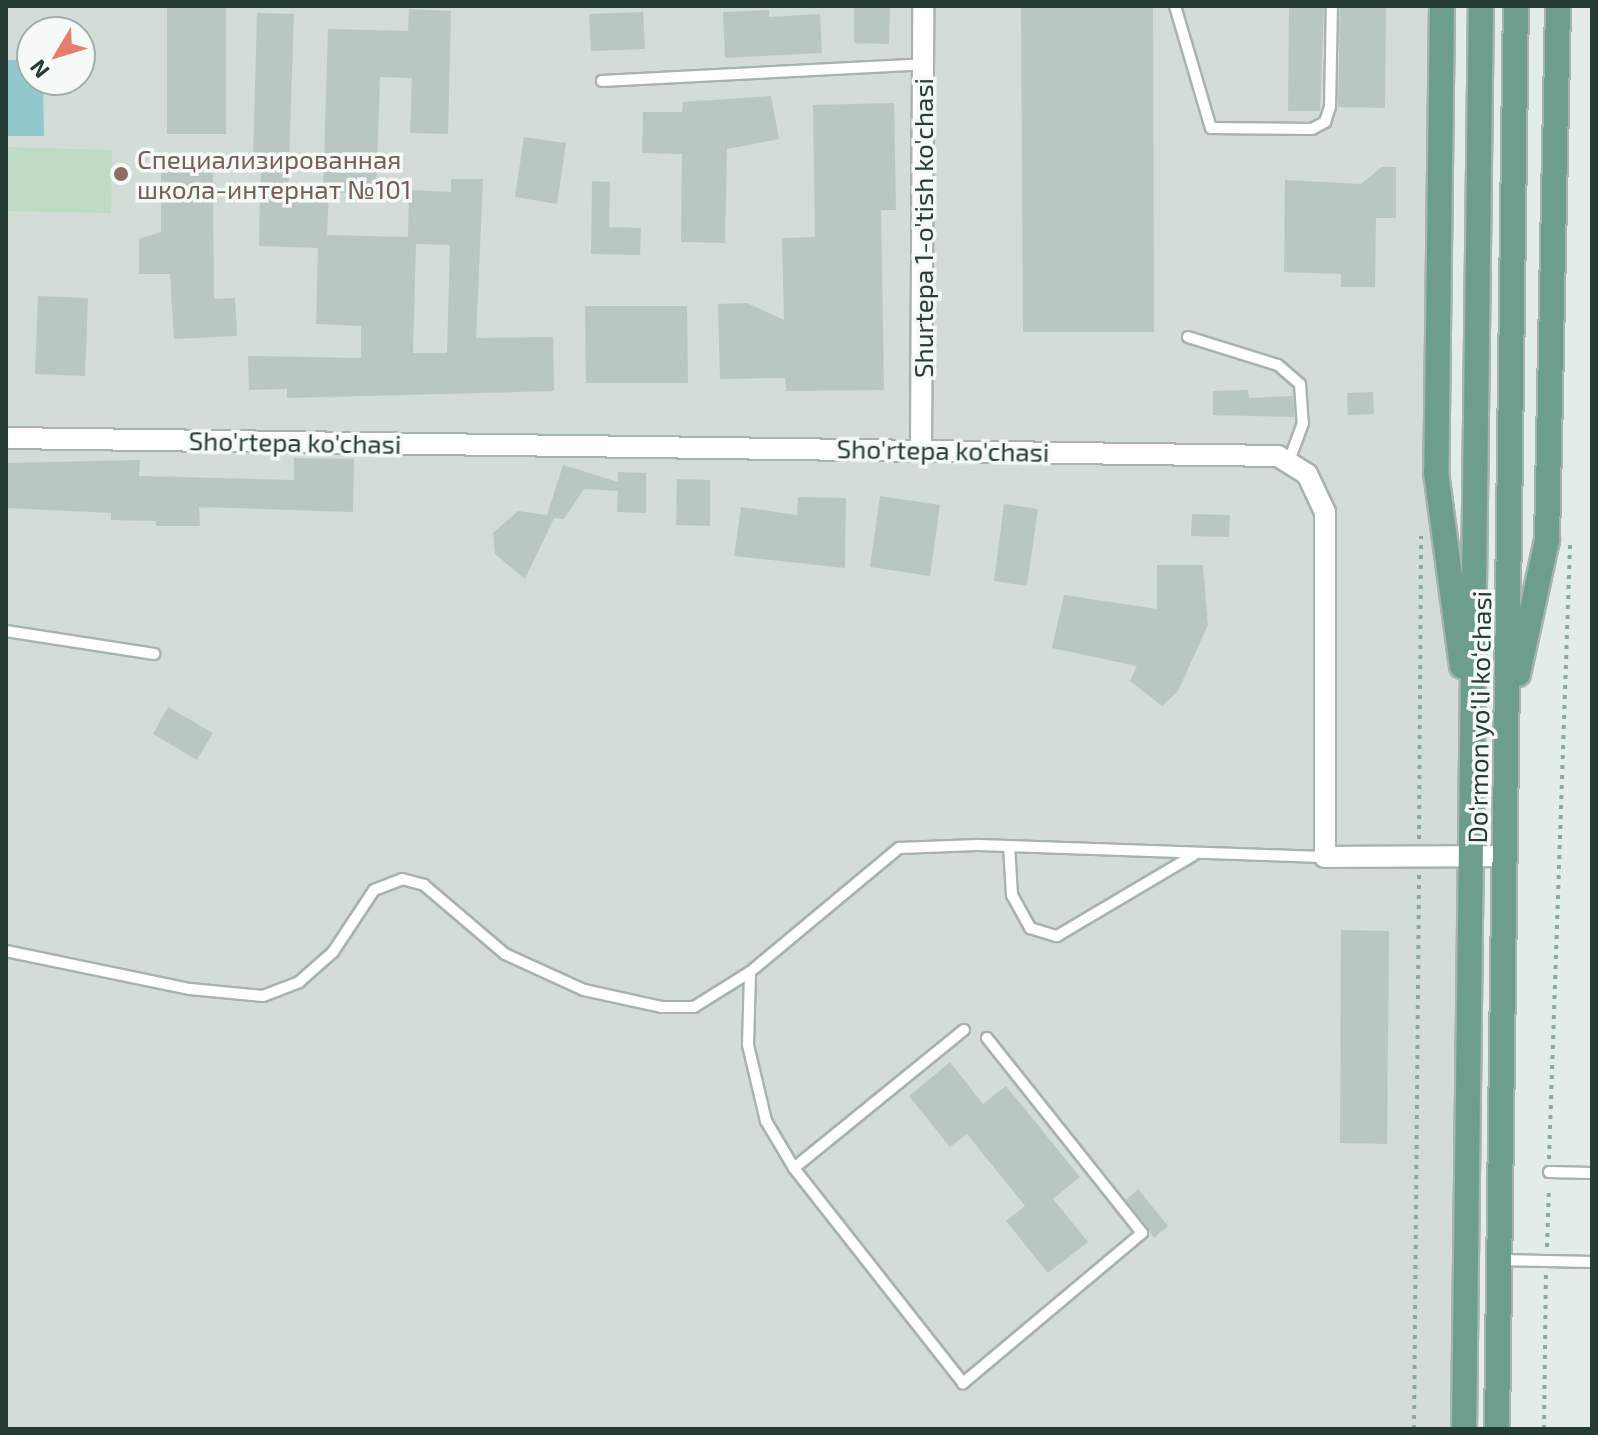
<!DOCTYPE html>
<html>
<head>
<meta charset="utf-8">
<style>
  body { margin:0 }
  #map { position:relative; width:1598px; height:1435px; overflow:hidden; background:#e4ece8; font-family:"Exo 2",sans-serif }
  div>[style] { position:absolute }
  .built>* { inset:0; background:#d3dcd7 }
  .green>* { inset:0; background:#c0dbc5 }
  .water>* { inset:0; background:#92c8cc }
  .building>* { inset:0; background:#bac7c1 }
  .path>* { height:4px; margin-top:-2px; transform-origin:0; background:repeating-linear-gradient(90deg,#88ad9e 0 4px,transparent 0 10px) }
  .roads { filter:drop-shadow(2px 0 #a7b4ae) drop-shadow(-2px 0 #a7b4ae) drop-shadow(0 2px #a7b4ae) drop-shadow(0 -2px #a7b4ae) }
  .lane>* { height:10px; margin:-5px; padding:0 5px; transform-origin:5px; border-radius:5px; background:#fff }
  .street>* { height:20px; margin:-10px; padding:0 10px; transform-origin:10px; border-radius:10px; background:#fff }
  .primary>* { height:24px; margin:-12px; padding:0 12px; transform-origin:12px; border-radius:12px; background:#6d9e8d }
  .dots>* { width:22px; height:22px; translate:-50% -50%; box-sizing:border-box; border:4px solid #f5f9f7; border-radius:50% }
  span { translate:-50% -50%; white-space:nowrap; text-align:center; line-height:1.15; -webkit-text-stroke:7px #f5f9f7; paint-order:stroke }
  .education-label { font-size:26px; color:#785e54 }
  .left { translate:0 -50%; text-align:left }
  .street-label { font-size:26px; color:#253c34 }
  .frame { position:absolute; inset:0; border:8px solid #253c34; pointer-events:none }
  .north { position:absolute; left:16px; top:16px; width:80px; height:80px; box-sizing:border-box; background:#f5f9f7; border:2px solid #a2ada9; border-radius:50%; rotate:232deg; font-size:22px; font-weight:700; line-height:32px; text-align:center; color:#253c34 }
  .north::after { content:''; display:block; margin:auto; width:28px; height:36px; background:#e57e6a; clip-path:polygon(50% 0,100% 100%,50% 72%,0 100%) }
</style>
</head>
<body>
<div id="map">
  <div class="built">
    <div style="clip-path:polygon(evenodd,6px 6px,1442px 6px,1436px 472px,1472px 732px,1464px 1429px,6px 1429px,6px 6px,32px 32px,80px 32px,80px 80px,32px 80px,32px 32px)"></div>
  </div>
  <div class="green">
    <div style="clip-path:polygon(6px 147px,112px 150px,111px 213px,6px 211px)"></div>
  </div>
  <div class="water">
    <div style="clip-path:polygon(6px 60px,32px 60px,32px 80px,43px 80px,44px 136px,6px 136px)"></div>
  </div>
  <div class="building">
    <div style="clip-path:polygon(167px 6px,226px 6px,226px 134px,167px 134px)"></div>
    <div style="clip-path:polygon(854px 6px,890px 6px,889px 44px,854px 43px)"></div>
    <div style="clip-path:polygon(1021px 6px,1153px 6px,1154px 332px,1023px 332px)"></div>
    <div style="clip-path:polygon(1289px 6px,1324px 6px,1320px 111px,1288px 111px)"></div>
    <div style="clip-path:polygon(1340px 6px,1386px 6px,1385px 108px,1338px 107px)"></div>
    <div style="clip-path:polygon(409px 9px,451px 11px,448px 134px,410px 133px,412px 78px,380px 77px,376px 194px,323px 192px,328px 29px,408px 31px)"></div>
    <div style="clip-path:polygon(769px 10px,769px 17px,820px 14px,822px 53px,725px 58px,723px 12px)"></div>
    <div style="clip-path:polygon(643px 12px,645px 49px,591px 51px,589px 14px)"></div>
    <div style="clip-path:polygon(evenodd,257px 13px,294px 14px,288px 191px,329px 192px,327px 235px,408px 237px,409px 190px,451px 192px,451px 179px,483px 179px,476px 338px,553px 337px,554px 391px,287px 398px,287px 389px,249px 390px,248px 356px,361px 358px,361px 326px,316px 324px,318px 248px,259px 246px,261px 160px,253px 160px,257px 13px,416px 244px,450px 245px,447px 353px,413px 353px,416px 244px)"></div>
    <div style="clip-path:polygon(771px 96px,779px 139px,727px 149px,725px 243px,681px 242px,682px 154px,642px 153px,643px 112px,682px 112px,683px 102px)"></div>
    <div style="clip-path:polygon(894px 103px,896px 210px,881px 210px,884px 390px,786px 391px,785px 378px,720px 379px,718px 304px,747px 303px,784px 320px,782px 238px,815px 237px,813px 105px)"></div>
    <div style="clip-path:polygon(524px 137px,566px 143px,557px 204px,515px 197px)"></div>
    <div style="clip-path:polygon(1382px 167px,1396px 167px,1396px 218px,1376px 218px,1375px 287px,1341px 287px,1341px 274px,1284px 272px,1285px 180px,1361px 184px)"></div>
    <div style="clip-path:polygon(161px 170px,213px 170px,214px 299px,235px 298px,237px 336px,174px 339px,170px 274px,139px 274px,139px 239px,161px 232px)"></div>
    <div style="clip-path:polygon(592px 181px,610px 182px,609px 227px,641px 228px,640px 255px,591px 254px)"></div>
    <div style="clip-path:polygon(38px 296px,88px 298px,85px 376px,35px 374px)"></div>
    <div style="clip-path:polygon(585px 306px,687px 306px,688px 383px,586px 383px)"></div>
    <div style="clip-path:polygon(1248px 390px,1249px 398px,1293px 396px,1295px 417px,1213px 415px,1213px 391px)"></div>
    <div style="clip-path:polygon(1373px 392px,1374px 414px,1348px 415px,1347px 393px)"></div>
    <div style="clip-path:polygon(294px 458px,354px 459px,353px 512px,199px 507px,200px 526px,156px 526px,156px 521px,111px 520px,111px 513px,7px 508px,8px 463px,140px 460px,139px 476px,294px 480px)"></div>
    <div style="clip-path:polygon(563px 465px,618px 482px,618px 472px,646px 473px,646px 513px,617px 512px,618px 491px,584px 489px,564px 519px,554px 518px,525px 579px,495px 554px,493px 533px,518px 511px,547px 515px)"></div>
    <div style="clip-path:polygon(677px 479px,710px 480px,710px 526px,676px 525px)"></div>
    <div style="clip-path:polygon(880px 496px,940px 505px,930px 576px,870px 567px)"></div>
    <div style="clip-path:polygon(798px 497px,846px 498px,845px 568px,734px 556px,741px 507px,797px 515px)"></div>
    <div style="clip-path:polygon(1004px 504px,1038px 509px,1027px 586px,994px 581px)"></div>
    <div style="clip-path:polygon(1192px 514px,1230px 515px,1229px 537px,1191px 536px)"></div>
    <div style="clip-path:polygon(1157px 565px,1203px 565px,1208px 625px,1178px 691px,1162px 706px,1130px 681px,1137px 666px,1052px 648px,1064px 595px,1157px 609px)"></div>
    <div style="clip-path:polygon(168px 707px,213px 733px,197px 760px,153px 734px)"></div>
    <div style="clip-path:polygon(1341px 930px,1389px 931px,1387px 1144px,1340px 1143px)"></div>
    <div style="clip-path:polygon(950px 1062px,983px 1104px,1006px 1086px,1080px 1177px,1053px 1199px,1088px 1242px,1048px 1273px,1006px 1221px,1025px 1206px,967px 1134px,950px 1147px,909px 1096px)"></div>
    <div style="clip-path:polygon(1138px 1189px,1168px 1226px,1154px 1238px,1126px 1200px)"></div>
  </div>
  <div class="path">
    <div style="left:1419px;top:839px;width:303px;rotate:-89.6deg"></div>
    <div style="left:1549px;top:1159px;width:615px;rotate:-88.04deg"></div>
    <div style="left:1547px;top:1247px;width:60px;rotate:-88.1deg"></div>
    <div style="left:1414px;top:1429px;width:554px;rotate:-89.48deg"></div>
    <div style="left:1544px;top:1429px;width:154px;rotate:-89.3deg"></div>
  </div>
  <div class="roads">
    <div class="lane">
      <div style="left:1175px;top:6px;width:127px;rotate:73.6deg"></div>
      <div style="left:1211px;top:128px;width:101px;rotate:0.6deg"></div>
      <div style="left:1312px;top:129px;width:15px;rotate:-28deg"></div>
      <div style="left:1325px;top:122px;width:16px;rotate:-72deg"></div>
      <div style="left:1330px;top:107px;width:101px;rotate:-88.9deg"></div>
      <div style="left:602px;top:81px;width:322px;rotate:-3deg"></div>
      <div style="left:1188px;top:337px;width:94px;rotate:17.3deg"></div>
      <div style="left:1278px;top:365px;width:29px;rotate:41deg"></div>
      <div style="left:1300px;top:384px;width:39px;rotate:86deg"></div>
      <div style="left:1303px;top:423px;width:40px;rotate:110.2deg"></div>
      <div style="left:6px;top:631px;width:150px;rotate:8.8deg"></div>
      <div style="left:1009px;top:846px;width:49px;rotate:86.5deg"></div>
      <div style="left:1012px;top:895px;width:38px;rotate:61deg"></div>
      <div style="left:1030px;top:928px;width:28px;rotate:17deg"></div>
      <div style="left:1057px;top:936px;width:159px;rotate:-30.6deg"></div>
      <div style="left:6px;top:951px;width:188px;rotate:11.7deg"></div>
      <div style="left:190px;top:989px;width:73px;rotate:5.5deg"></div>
      <div style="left:263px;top:996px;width:39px;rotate:-21deg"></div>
      <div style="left:299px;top:982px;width:45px;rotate:-41.4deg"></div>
      <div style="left:333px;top:952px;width:74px;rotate:-56.5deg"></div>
      <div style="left:374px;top:890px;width:30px;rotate:-21deg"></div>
      <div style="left:402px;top:879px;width:23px;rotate:15deg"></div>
      <div style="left:424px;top:885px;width:106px;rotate:40.4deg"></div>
      <div style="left:505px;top:954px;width:87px;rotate:24.5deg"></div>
      <div style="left:584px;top:990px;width:80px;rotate:12.3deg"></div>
      <div style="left:662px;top:1007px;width:32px"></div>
      <div style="left:694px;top:1007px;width:66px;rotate:-32deg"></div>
      <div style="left:987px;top:1038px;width:249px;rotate:51.5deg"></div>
      <div style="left:1142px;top:1233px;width:234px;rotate:140deg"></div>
      <div style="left:963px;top:1383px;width:273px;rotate:-128.2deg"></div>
      <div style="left:794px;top:1168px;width:55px;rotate:-120.8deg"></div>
      <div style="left:766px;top:1121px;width:78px;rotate:-103.3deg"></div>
      <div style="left:748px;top:1045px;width:73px;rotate:-88.4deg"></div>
      <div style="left:750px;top:972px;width:194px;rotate:-39.8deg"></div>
      <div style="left:899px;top:848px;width:78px;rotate:-2.2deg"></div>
      <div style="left:977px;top:845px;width:348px;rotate:2deg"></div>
      <div style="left:794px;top:1168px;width:219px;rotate:-39.1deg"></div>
      <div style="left:1549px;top:1172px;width:43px;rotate:1.3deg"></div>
      <div style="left:1500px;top:1260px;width:92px;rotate:1.2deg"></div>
    </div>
    <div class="street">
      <div style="left:6px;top:438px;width:1272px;rotate:0.81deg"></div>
      <div style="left:1278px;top:456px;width:34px;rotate:32deg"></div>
      <div style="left:1307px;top:474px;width:42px;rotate:64.7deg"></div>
      <div style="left:1325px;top:512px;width:345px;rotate:90deg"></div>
      <div style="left:1325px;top:857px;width:180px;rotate:-0.3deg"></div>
      <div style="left:921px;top:450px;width:444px;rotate:-89.7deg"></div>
    </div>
    <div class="primary">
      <div style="left:1442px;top:6px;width:466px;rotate:90.7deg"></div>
      <div style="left:1436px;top:472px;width:196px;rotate:82.4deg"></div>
      <div style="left:1518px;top:674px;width:137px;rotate:-77.8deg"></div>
      <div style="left:1547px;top:540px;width:534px;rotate:-88.82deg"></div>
      <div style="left:1464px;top:1429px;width:1423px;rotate:-89.32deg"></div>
      <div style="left:1497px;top:1429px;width:1423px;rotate:-89.24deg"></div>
    </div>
  </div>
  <div class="dots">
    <div style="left:121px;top:174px;background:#8d6e63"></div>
  </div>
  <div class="education-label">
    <span class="left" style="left:137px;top:174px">Специализированная<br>школа-интернат №101</span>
  </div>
  <div class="street-label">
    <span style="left:923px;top:228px;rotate:-90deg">Shurtepa 1-o'tish ko'chasi</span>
    <span style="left:295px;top:442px;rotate:1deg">Sho'rtepa ko'chasi</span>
    <span style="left:943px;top:450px;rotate:1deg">Sho'rtepa ko'chasi</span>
    <span style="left:1479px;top:717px;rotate:-89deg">Do‘rmon yo‘li ko‘chasi</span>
  </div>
  <div class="frame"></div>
  <div class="north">N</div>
</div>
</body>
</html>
